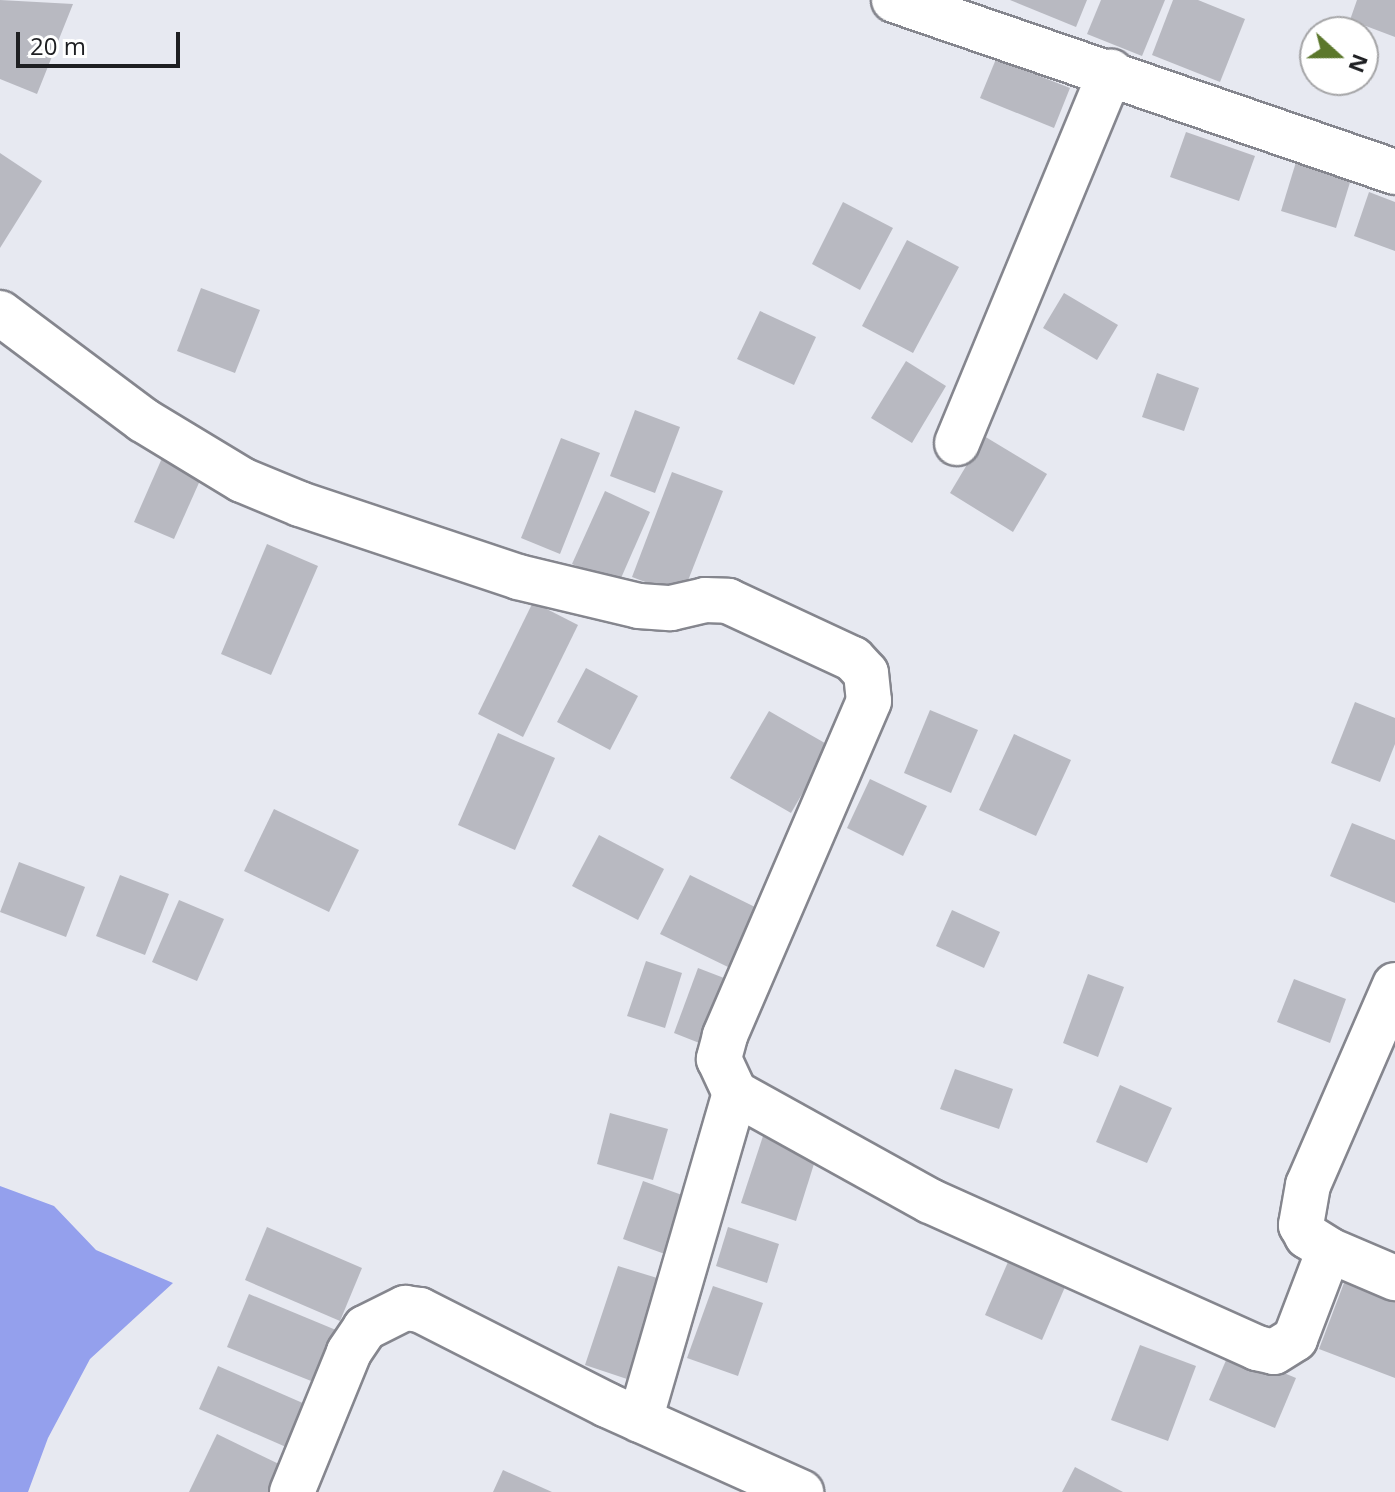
<!DOCTYPE html>
<html>
<head>
<meta charset="utf-8">
<style>
  body { margin:0 }
  #map { position:relative; width:1395px; height:1492px; overflow:hidden; background:#e7e9f1; font-family:"Open Sans",sans-serif }
  div>[style] { position:absolute }
  .water>* { inset:0; background:#94a0ed }
  .building>* { inset:0; background:#b8b9c1 }
  .roads { filter:drop-shadow(2px 0 #85868e) drop-shadow(-2px 0 #85868e) drop-shadow(0 2px #85868e) drop-shadow(0 -2px #85868e) }
  .minor>* { height:44px; margin:-22px; padding:0 22px; transform-origin:22px; border-radius:22px; background:#fff }
  span { translate:-50% -50%; white-space:nowrap; text-align:center; line-height:1.15; -webkit-text-stroke:7px #fff; paint-order:stroke }
  .north { position:absolute; left:1299px; top:16px; width:80px; height:80px; box-sizing:border-box; background:#fff; border:2px solid #a5a5a7; border-radius:50%; rotate:111deg; font-size:22px; font-weight:700; line-height:32px; text-align:center; color:#1e1f22 }
  .north::after { content:''; display:block; margin:auto; width:28px; height:36px; background:#5b772b; clip-path:polygon(50% 0,100% 100%,50% 72%,0 100%) }
  .scale { position:absolute; left:16px; top:32px; width:164px; height:36px; box-sizing:border-box; border:4px solid #1e1f22; border-top:0; padding-left:10px; font-size:24px; line-height:28px; white-space:nowrap; color:#1e1f22; -webkit-text-stroke:6px #fff; paint-order:stroke }
</style>
</head>
<body>
<div id="map">
  <div class="water">
    <div style="clip-path:polygon(0 1186px,54px 1206px,96px 1250px,173px 1283px,90px 1359px,48px 1438px,28px 1492px,0 1492px)"></div>
  </div>
  <div class="building">
    <div style="clip-path:polygon(0 0,73px 4px,37px 94px,0 79px)"></div>
    <div style="clip-path:polygon(1010px 0,1087px 0,1076px 27px)"></div>
    <div style="clip-path:polygon(1101px 0,1165px 0,1142px 56px,1087px 34px)"></div>
    <div style="clip-path:polygon(1173px 0,1198px 0,1245px 19px,1220px 82px,1152px 55px)"></div>
    <div style="clip-path:polygon(1357px 0,1395px 0,1395px 37px,1350px 20px)"></div>
    <div style="clip-path:polygon(996px 59px,1070px 88px,1054px 128px,980px 98px)"></div>
    <div style="clip-path:polygon(1186px 132px,1255px 156px,1239px 201px,1170px 177px)"></div>
    <div style="clip-path:polygon(0 153px,42px 181px,0 248px)"></div>
    <div style="clip-path:polygon(1296px 162px,1351px 179px,1336px 228px,1281px 211px)"></div>
    <div style="clip-path:polygon(1369px 192px,1395px 202px,1395px 251px,1354px 236px)"></div>
    <div style="clip-path:polygon(843px 202px,893px 228px,860px 290px,812px 264px)"></div>
    <div style="clip-path:polygon(907px 240px,959px 267px,913px 353px,862px 326px)"></div>
    <div style="clip-path:polygon(201px 288px,260px 310px,235px 373px,177px 351px)"></div>
    <div style="clip-path:polygon(1064px 293px,1118px 325px,1097px 360px,1043px 328px)"></div>
    <div style="clip-path:polygon(760px 311px,816px 337px,794px 385px,737px 359px)"></div>
    <div style="clip-path:polygon(906px 361px,946px 386px,912px 443px,871px 418px)"></div>
    <div style="clip-path:polygon(1157px 373px,1199px 388px,1184px 431px,1142px 417px)"></div>
    <div style="clip-path:polygon(635px 410px,680px 427px,655px 493px,610px 476px)"></div>
    <div style="clip-path:polygon(984px 436px,1047px 474px,1013px 532px,950px 493px)"></div>
    <div style="clip-path:polygon(561px 438px,600px 453px,560px 554px,521px 538px)"></div>
    <div style="clip-path:polygon(166px 449px,206px 467px,174px 539px,134px 522px)"></div>
    <div style="clip-path:polygon(672px 472px,723px 491px,682px 596px,632px 577px)"></div>
    <div style="clip-path:polygon(605px 491px,650px 512px,618px 585px,572px 564px)"></div>
    <div style="clip-path:polygon(267px 544px,318px 566px,271px 675px,221px 654px)"></div>
    <div style="clip-path:polygon(533px 602px,578px 625px,523px 737px,478px 714px)"></div>
    <div style="clip-path:polygon(586px 668px,638px 696px,610px 750px,557px 722px)"></div>
    <div style="clip-path:polygon(1355px 702px,1395px 718px,1395px 744px,1380px 782px,1331px 763px)"></div>
    <div style="clip-path:polygon(930px 710px,978px 730px,951px 793px,904px 773px)"></div>
    <div style="clip-path:polygon(769px 711px,830px 746px,791px 813px,730px 778px)"></div>
    <div style="clip-path:polygon(498px 733px,555px 758px,515px 850px,458px 825px)"></div>
    <div style="clip-path:polygon(1014px 734px,1071px 760px,1036px 836px,979px 810px)"></div>
    <div style="clip-path:polygon(870px 779px,927px 806px,903px 856px,847px 828px)"></div>
    <div style="clip-path:polygon(274px 809px,359px 850px,329px 912px,244px 871px)"></div>
    <div style="clip-path:polygon(1352px 823px,1395px 840px,1395px 903px,1330px 876px)"></div>
    <div style="clip-path:polygon(599px 835px,664px 869px,638px 920px,572px 886px)"></div>
    <div style="clip-path:polygon(19px 862px,85px 887px,66px 937px,0 912px)"></div>
    <div style="clip-path:polygon(120px 875px,169px 894px,145px 955px,96px 936px)"></div>
    <div style="clip-path:polygon(690px 875px,757px 908px,728px 967px,660px 934px)"></div>
    <div style="clip-path:polygon(179px 900px,224px 919px,197px 981px,152px 962px)"></div>
    <div style="clip-path:polygon(952px 910px,1000px 932px,984px 968px,936px 946px)"></div>
    <div style="clip-path:polygon(646px 961px,682px 973px,665px 1028px,627px 1016px)"></div>
    <div style="clip-path:polygon(698px 968px,737px 983px,712px 1048px,674px 1033px)"></div>
    <div style="clip-path:polygon(1088px 974px,1124px 987px,1098px 1057px,1063px 1043px)"></div>
    <div style="clip-path:polygon(1294px 979px,1346px 999px,1330px 1043px,1277px 1022px)"></div>
    <div style="clip-path:polygon(955px 1069px,1013px 1089px,999px 1129px,940px 1109px)"></div>
    <div style="clip-path:polygon(1120px 1085px,1172px 1108px,1147px 1163px,1096px 1142px)"></div>
    <div style="clip-path:polygon(610px 1113px,668px 1129px,653px 1180px,597px 1164px)"></div>
    <div style="clip-path:polygon(765px 1130px,819px 1148px,796px 1221px,741px 1203px)"></div>
    <div style="clip-path:polygon(643px 1181px,696px 1200px,676px 1258px,623px 1239px)"></div>
    <div style="clip-path:polygon(267px 1227px,362px 1268px,340px 1321px,245px 1280px)"></div>
    <div style="clip-path:polygon(728px 1227px,779px 1244px,767px 1283px,716px 1266px)"></div>
    <div style="clip-path:polygon(1008px 1262px,1065px 1287px,1042px 1340px,985px 1315px)"></div>
    <div style="clip-path:polygon(618px 1266px,667px 1281px,633px 1381px,585px 1365px)"></div>
    <div style="clip-path:polygon(1347px 1275px,1395px 1293px,1395px 1378px,1319px 1349px)"></div>
    <div style="clip-path:polygon(713px 1286px,763px 1303px,738px 1376px,687px 1358px)"></div>
    <div style="clip-path:polygon(249px 1294px,348px 1335px,326px 1387px,227px 1347px)"></div>
    <div style="clip-path:polygon(1140px 1345px,1196px 1366px,1168px 1441px,1111px 1420px)"></div>
    <div style="clip-path:polygon(1230px 1351px,1296px 1378px,1275px 1428px,1209px 1400px)"></div>
    <div style="clip-path:polygon(218px 1366px,305px 1404px,286px 1447px,199px 1409px)"></div>
    <div style="clip-path:polygon(217px 1434px,281px 1465px,268px 1492px,189px 1492px)"></div>
    <div style="clip-path:polygon(1075px 1467px,1123px 1492px,1062px 1492px)"></div>
    <div style="clip-path:polygon(503px 1470px,552px 1492px,493px 1492px)"></div>
  </div>
  <div class="roads">
    <div class="minor">
      <div style="left:894px;top:0;width:530px;rotate:18.95deg"></div>
      <div style="left:0;top:313px;width:179px;rotate:36.8deg"></div>
      <div style="left:143px;top:420px;width:116px;rotate:31.2deg"></div>
      <div style="left:242px;top:480px;width:63px;rotate:22.5deg"></div>
      <div style="left:300px;top:504px;width:230px;rotate:18.5deg"></div>
      <div style="left:518px;top:577px;width:124px;rotate:13.5deg"></div>
      <div style="left:639px;top:606px;width:32px;rotate:4deg"></div>
      <div style="left:671px;top:608px;width:35px;rotate:-13deg"></div>
      <div style="left:705px;top:600px;width:23px;rotate:2deg"></div>
      <div style="left:728px;top:601px;width:138px;rotate:24.9deg"></div>
      <div style="left:853px;top:659px;width:19px;rotate:47deg"></div>
      <div style="left:866px;top:673px;width:28px;rotate:84deg"></div>
      <div style="left:869px;top:701px;width:365px;rotate:113.3deg"></div>
      <div style="left:725px;top:1036px;width:24px;rotate:105deg"></div>
      <div style="left:719px;top:1059px;width:38px;rotate:65deg"></div>
      <div style="left:735px;top:1093px;width:223px;rotate:29deg"></div>
      <div style="left:930px;top:1201px;width:359px;rotate:24.2deg"></div>
      <div style="left:1257px;top:1348px;width:17px;rotate:13deg"></div>
      <div style="left:1274px;top:1352px;width:25px;rotate:-32deg"></div>
      <div style="left:1295px;top:1339px;width:95px;rotate:-69.1deg"></div>
      <div style="left:957px;top:443px;width:402px;rotate:-67.5deg"></div>
      <div style="left:1395px;top:985px;width:218px;rotate:113.5deg"></div>
      <div style="left:1308px;top:1185px;width:41px;rotate:99.9deg"></div>
      <div style="left:1301px;top:1225px;width:13px;rotate:61deg"></div>
      <div style="left:1307px;top:1236px;width:26px;rotate:32deg"></div>
      <div style="left:1329px;top:1250px;width:72px;rotate:23deg"></div>
      <div style="left:640px;top:1420px;width:341px;rotate:-73.8deg"></div>
      <div style="left:292px;top:1492px;width:151px;rotate:-67.8deg"></div>
      <div style="left:349px;top:1352px;width:29px;rotate:-56deg"></div>
      <div style="left:365px;top:1328px;width:45px;rotate:-26.6deg"></div>
      <div style="left:405px;top:1308px;width:15px;rotate:8deg"></div>
      <div style="left:420px;top:1310px;width:210px;rotate:26.9deg"></div>
      <div style="left:607px;top:1405px;width:213px;rotate:24.2deg"></div>
    </div>
  </div>
  <div class="north">N</div>
  <div class="scale">20 m</div>
</div>
</body>
</html>
